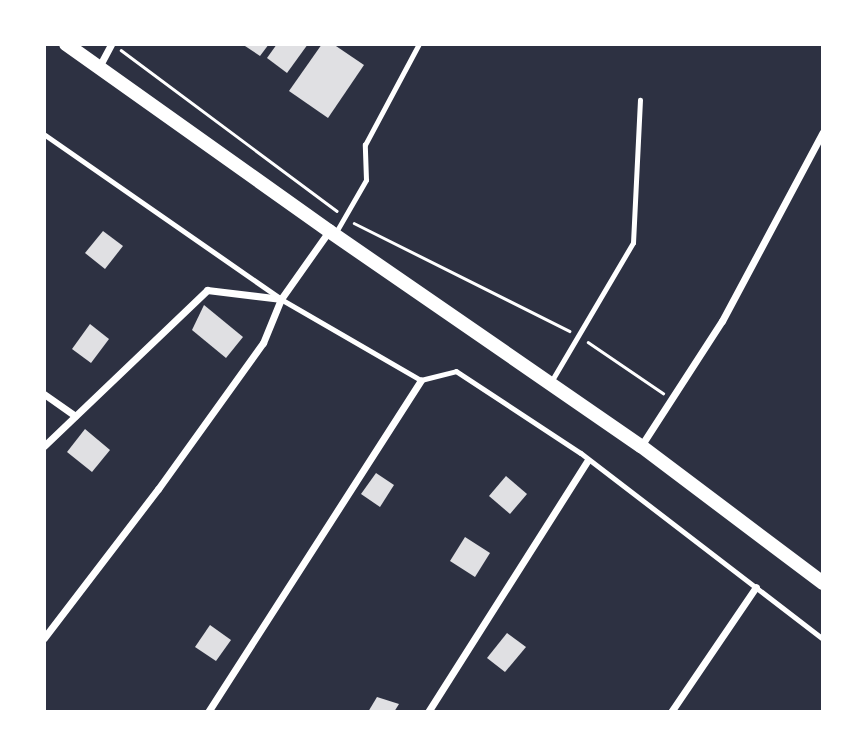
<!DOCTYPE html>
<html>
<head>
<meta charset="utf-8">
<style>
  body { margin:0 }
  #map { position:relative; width:867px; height:756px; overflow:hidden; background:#2d3142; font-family:"PT Sans Narrow",sans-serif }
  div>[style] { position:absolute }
  .building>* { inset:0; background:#e0e0e3 }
  .path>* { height:2.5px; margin:-1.25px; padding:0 1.25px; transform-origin:1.25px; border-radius:1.25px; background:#fff }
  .service>* { height:4.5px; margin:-2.25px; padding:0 2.25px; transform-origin:2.25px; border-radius:2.25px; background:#fff }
  .minor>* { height:7px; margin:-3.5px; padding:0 3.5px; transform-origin:3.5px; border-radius:3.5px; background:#fff }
  .secondary>* { height:14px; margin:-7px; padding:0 7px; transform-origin:7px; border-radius:7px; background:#fff }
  span { translate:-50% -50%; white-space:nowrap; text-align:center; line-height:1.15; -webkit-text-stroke:7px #fff; paint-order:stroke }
  .frame { position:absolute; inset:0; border:46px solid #fff; pointer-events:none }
</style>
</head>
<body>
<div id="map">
  <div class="building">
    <div style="clip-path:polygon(242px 44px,269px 44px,260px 56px)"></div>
    <div style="clip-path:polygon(277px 44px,308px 44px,287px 73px,267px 58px)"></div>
    <div style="clip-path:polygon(322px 44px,333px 44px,364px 65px,328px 118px,289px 91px)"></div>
    <div style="clip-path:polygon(103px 231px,123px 246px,105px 269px,85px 253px)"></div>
    <div style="clip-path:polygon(204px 305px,243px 337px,226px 358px,192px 330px)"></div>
    <div style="clip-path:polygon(90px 324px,109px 339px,91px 363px,72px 349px)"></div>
    <div style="clip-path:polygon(85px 429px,110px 450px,92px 472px,67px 452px)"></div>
    <div style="clip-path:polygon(376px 473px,394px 485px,380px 507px,361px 494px)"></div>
    <div style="clip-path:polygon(506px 476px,527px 494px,510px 514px,489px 496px)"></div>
    <div style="clip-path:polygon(465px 537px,490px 553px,475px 577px,450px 561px)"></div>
    <div style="clip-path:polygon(210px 625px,231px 640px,216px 661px,195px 647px)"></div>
    <div style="clip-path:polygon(507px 633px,526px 647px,505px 672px,487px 658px)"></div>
    <div style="clip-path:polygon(377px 697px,399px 704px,394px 712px,368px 712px)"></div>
  </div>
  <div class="path">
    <div style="left:121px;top:50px;width:269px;rotate:36.7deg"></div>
    <div style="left:354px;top:223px;width:241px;rotate:26.6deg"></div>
    <div style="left:588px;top:342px;width:91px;rotate:34.2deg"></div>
  </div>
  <div class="service">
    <div style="left:44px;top:134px;width:289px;rotate:34.8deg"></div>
    <div style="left:281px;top:299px;width:162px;rotate:30.1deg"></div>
    <div style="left:421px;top:380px;width:36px;rotate:-14deg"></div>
    <div style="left:456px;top:371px;width:149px;rotate:33.3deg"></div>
    <div style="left:581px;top:453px;width:305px;rotate:37.5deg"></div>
    <div style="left:335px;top:234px;width:62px;rotate:-60.1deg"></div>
    <div style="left:366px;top:180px;width:35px;rotate:-92deg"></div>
    <div style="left:365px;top:145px;width:115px;rotate:-61.9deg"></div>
    <div style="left:551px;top:382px;width:161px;rotate:-59.5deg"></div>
    <div style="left:633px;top:243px;width:143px;rotate:-87.2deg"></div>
  </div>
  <div class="minor">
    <div style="left:99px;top:67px;width:26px;rotate:-62deg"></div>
    <div style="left:44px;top:394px;width:38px;rotate:35deg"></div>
    <div style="left:44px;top:446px;width:226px;rotate:-43.7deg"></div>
    <div style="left:207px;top:290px;width:75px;rotate:6.9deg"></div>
    <div style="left:641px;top:446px;width:149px;rotate:-57.1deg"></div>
    <div style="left:722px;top:321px;width:214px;rotate:-61.9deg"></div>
    <div style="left:44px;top:638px;width:188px;rotate:-52.6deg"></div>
    <div style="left:158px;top:489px;width:180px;rotate:-54.3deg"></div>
    <div style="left:263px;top:343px;width:48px;rotate:-67.8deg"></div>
    <div style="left:281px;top:299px;width:83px;rotate:-54.8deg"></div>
    <div style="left:208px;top:712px;width:394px;rotate:-57.3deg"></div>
    <div style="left:428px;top:712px;width:297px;rotate:-57.6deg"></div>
    <div style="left:671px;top:712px;width:151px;rotate:-55.8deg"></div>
  </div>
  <div class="secondary">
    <div style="left:66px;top:44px;width:323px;rotate:35.4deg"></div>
    <div style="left:329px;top:231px;width:379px;rotate:34.6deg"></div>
    <div style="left:641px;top:446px;width:228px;rotate:37deg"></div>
  </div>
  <div class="frame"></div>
</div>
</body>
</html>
